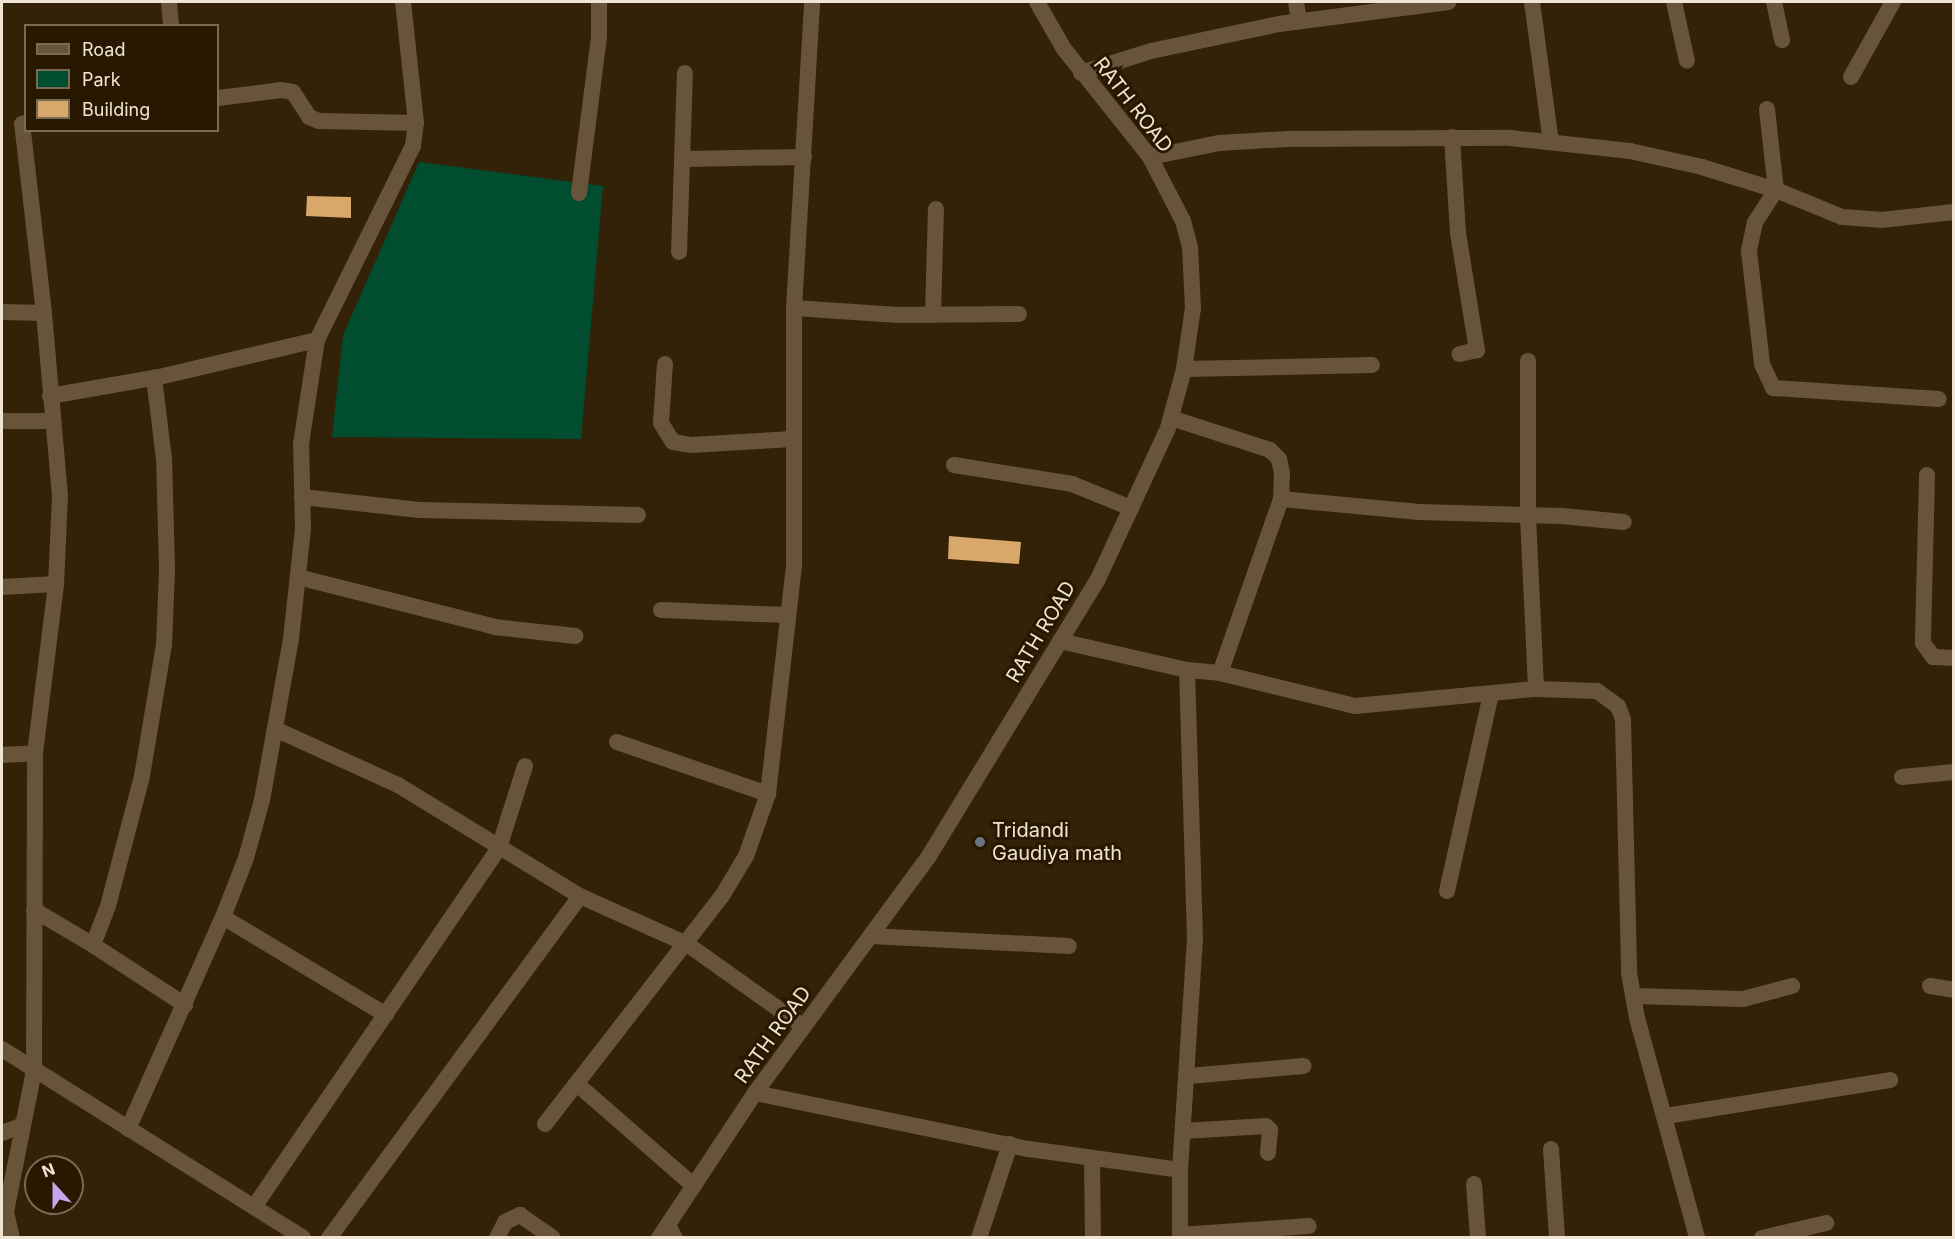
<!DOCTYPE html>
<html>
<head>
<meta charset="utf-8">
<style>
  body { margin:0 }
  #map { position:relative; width:1955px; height:1239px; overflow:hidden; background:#332108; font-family:Inter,sans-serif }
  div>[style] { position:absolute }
  .green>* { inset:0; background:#004d2f }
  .building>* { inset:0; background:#d7a869 }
  .minor>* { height:16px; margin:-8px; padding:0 8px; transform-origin:8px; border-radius:8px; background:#68543b }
  .tertiary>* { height:16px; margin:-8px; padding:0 8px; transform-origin:8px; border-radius:8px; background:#68543b }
  .dots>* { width:16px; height:16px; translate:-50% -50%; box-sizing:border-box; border:3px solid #291800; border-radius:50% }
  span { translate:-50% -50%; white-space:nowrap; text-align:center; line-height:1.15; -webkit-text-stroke:6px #291800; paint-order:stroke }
  .street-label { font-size:20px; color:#f0e4d5 }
  .poi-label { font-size:20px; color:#f0e4d5 }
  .left { translate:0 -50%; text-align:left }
  .frame { position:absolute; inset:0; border:3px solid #f0e4d5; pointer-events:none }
  .legend { position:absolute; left:24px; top:24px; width:195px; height:108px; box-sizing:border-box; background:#291800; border:2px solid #796a55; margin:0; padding:8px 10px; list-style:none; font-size:18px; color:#f0e4d5 }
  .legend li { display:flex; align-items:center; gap:12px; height:30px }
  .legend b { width:30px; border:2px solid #796a55 }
  .north { position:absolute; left:24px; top:1155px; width:60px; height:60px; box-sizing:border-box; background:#291800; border:2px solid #796a55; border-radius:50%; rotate:339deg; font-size:16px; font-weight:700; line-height:24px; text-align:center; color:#f0e4d5 }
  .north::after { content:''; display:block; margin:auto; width:21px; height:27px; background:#c9a5ee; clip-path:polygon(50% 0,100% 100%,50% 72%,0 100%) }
</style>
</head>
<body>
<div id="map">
  <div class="green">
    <div style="clip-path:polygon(419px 162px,603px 186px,581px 439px,332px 437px,343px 335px)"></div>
  </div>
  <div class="building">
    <div style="clip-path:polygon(307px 196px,351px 197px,351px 218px,306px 216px)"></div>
    <div style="clip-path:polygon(949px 536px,1021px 542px,1019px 564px,948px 559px)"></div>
  </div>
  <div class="minor">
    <div style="left:169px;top:2px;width:24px;rotate:85deg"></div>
    <div style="left:1296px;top:2px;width:19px;rotate:81deg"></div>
    <div style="left:1532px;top:2px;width:141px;rotate:82.3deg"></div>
    <div style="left:1674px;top:2px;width:60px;rotate:77.6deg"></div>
    <div style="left:1774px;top:2px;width:39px;rotate:78deg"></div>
    <div style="left:1081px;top:73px;width:73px;rotate:-17.4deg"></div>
    <div style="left:1151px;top:51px;width:131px;rotate:-11.9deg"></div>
    <div style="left:1279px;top:24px;width:171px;rotate:-7.4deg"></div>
    <div style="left:1851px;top:77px;width:86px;rotate:-60.8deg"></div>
    <div style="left:218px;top:98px;width:64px;rotate:-7.2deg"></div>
    <div style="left:281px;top:90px;width:12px;rotate:9deg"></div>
    <div style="left:293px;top:92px;width:30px;rotate:57deg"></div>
    <div style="left:309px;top:117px;width:11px;rotate:22deg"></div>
    <div style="left:319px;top:121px;width:97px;rotate:1.2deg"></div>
    <div style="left:1767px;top:109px;width:81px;rotate:83.7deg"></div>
    <div style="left:1776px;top:190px;width:38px;rotate:123deg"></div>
    <div style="left:1755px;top:222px;width:30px;rotate:102deg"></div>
    <div style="left:1749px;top:251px;width:114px;rotate:83.4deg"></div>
    <div style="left:1762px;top:364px;width:26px;rotate:65deg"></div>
    <div style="left:1773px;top:388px;width:166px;rotate:3.8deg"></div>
    <div style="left:1452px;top:137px;width:96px;rotate:86.4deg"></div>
    <div style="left:1458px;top:233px;width:119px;rotate:80.8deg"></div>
    <div style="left:1477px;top:350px;width:18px;rotate:167deg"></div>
    <div style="left:1150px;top:157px;width:70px;rotate:-11.5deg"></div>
    <div style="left:1219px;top:143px;width:68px;rotate:-3.4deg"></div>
    <div style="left:1287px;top:139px;width:223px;rotate:-0.3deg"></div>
    <div style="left:1510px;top:138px;width:121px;rotate:6.2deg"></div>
    <div style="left:1630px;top:151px;width:74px;rotate:12.5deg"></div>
    <div style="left:1702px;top:167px;width:77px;rotate:17.3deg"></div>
    <div style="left:1776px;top:190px;width:71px;rotate:22.2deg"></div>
    <div style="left:1842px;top:217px;width:39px;rotate:4deg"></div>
    <div style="left:1881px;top:220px;width:73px;rotate:-6.3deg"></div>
    <div style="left:684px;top:159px;width:120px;rotate:-1deg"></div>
    <div style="left:579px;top:193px;width:157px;rotate:-82.7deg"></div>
    <div style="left:599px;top:37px;width:35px;rotate:-90deg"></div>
    <div style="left:679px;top:252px;width:179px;rotate:-88.1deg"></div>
    <div style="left:794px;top:308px;width:105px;rotate:3.8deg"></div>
    <div style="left:899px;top:315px;width:120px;rotate:-0.5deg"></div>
    <div style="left:2px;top:312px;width:42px;rotate:1.4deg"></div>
    <div style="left:933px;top:315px;width:106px;rotate:-88.4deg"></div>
    <div style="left:1528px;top:361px;width:156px;rotate:90deg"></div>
    <div style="left:1528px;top:517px;width:172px;rotate:87.3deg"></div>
    <div style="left:665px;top:364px;width:59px;rotate:93.9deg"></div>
    <div style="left:661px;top:423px;width:22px;rotate:58deg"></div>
    <div style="left:673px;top:442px;width:18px;rotate:9deg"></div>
    <div style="left:691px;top:445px;width:102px;rotate:-3.4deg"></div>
    <div style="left:1184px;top:369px;width:188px;rotate:-1.2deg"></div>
    <div style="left:50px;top:396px;width:111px;rotate:-9.9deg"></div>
    <div style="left:159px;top:377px;width:162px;rotate:-13.2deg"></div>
    <div style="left:1171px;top:418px;width:104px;rotate:17.9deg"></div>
    <div style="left:1270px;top:450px;width:13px;rotate:45deg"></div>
    <div style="left:1279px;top:459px;width:14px;rotate:78deg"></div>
    <div style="left:1282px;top:473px;width:26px;rotate:92deg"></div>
    <div style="left:1281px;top:499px;width:184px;rotate:109.3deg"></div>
    <div style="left:1220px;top:673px;width:139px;rotate:13.7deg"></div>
    <div style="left:1355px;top:706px;width:182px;rotate:-5.4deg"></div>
    <div style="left:1536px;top:689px;width:61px;rotate:1.9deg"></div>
    <div style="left:1597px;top:691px;width:26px;rotate:36deg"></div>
    <div style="left:1618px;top:706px;width:15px;rotate:70deg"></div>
    <div style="left:1623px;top:720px;width:253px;rotate:88.6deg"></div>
    <div style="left:1629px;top:973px;width:46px;rotate:79.9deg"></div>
    <div style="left:1637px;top:1018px;width:228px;rotate:74.7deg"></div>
    <div style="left:2px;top:421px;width:50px"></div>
    <div style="left:954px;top:465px;width:120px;rotate:9.1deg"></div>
    <div style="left:1072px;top:484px;width:64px;rotate:22.1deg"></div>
    <div style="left:1927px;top:475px;width:168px;rotate:91.4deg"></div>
    <div style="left:1923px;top:643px;width:17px;rotate:54deg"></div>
    <div style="left:1933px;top:657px;width:21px;rotate:3deg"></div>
    <div style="left:302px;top:497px;width:118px;rotate:6.3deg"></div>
    <div style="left:419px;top:510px;width:219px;rotate:1.3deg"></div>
    <div style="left:1281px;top:499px;width:139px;rotate:5.4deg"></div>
    <div style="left:1419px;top:512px;width:143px;rotate:1.6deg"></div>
    <div style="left:1562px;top:516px;width:62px;rotate:5.5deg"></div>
    <div style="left:298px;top:577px;width:203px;rotate:14.2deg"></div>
    <div style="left:495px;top:627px;width:81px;rotate:6.4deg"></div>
    <div style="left:2px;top:587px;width:54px;rotate:-3.2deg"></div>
    <div style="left:661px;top:610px;width:126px;rotate:2.3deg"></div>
    <div style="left:1060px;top:641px;width:130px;rotate:12.9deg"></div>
    <div style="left:275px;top:729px;width:135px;rotate:24.5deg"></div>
    <div style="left:398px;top:785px;width:213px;rotate:31.4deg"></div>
    <div style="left:580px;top:896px;width:117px;rotate:24.2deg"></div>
    <div style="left:687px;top:944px;width:143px;rotate:35.4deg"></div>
    <div style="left:617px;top:742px;width:160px;rotate:19deg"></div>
    <div style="left:2px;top:755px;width:33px;rotate:-3deg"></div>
    <div style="left:1902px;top:777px;width:52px;rotate:-5.5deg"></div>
    <div style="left:1447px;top:891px;width:202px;rotate:-77.4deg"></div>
    <div style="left:34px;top:910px;width:69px;rotate:30.7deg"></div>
    <div style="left:93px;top:945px;width:42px;rotate:-69deg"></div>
    <div style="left:108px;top:906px;width:134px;rotate:-75.3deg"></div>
    <div style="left:142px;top:776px;width:133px;rotate:-80.5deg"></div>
    <div style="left:164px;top:645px;width:75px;rotate:-87.7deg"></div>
    <div style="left:167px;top:570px;width:111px;rotate:-91.5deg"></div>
    <div style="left:164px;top:459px;width:82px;rotate:-97deg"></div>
    <div style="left:223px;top:917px;width:190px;rotate:31deg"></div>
    <div style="left:871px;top:936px;width:198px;rotate:2.9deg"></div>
    <div style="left:93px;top:945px;width:110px;rotate:33.1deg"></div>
    <div style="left:1930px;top:986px;width:24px;rotate:9deg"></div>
    <div style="left:1633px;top:996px;width:110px;rotate:1.6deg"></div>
    <div style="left:1743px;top:999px;width:51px;rotate:-14.9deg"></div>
    <div style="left:2px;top:1049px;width:355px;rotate:32.1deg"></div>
    <div style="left:1189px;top:1076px;width:115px;rotate:-5deg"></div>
    <div style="left:577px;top:1084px;width:155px;rotate:41.1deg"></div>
    <div style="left:755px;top:1093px;width:280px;rotate:11.6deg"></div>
    <div style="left:1029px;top:1149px;width:152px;rotate:7.9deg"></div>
    <div style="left:1666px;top:1116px;width:227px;rotate:-9.1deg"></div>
    <div style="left:545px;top:1124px;width:289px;rotate:-52.2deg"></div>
    <div style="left:722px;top:896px;width:47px;rotate:-59deg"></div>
    <div style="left:746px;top:856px;width:66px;rotate:-70.5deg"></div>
    <div style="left:768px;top:794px;width:230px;rotate:-83.5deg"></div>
    <div style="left:794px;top:565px;width:257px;rotate:-90deg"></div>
    <div style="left:794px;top:308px;width:307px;rotate:-86.6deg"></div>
    <div style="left:128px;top:1129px;width:232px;rotate:-65.9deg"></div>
    <div style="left:223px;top:917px;width:63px;rotate:-68.7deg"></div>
    <div style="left:246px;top:858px;width:60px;rotate:-74.6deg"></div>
    <div style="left:262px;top:800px;width:164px;rotate:-79.8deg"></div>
    <div style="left:291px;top:639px;width:111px;rotate:-83.8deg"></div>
    <div style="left:303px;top:529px;width:85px;rotate:-91.3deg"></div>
    <div style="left:301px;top:444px;width:105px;rotate:-81.3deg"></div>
    <div style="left:317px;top:340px;width:216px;rotate:-63.7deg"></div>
    <div style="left:413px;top:146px;width:23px;rotate:-83deg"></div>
    <div style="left:416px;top:123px;width:122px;rotate:-96.1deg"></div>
    <div style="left:1184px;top:1131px;width:82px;rotate:-3.5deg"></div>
    <div style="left:1266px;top:1126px;width:6px;rotate:45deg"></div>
    <div style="left:1270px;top:1130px;width:23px;rotate:95deg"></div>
    <div style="left:2px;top:1133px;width:22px;rotate:-21deg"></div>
    <div style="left:1551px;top:1149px;width:89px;rotate:86.1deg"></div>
    <div style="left:1092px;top:1159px;width:79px;rotate:89.3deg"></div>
    <div style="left:1474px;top:1184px;width:54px;rotate:85.8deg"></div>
    <div style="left:254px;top:1207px;width:435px;rotate:-55.7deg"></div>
    <div style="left:499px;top:848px;width:86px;rotate:-72.4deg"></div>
    <div style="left:668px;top:1225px;width:15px;rotate:62deg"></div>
    <div style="left:1180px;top:1235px;width:129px;rotate:-4deg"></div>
    <div style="left:12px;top:1238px;width:27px;rotate:-103deg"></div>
    <div style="left:6px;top:1212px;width:145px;rotate:-78.8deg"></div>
    <div style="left:34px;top:1070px;width:317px;rotate:-89.8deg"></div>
    <div style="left:35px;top:753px;width:170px;rotate:-82.9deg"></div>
    <div style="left:56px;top:584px;width:88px;rotate:-87.4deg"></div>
    <div style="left:60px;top:496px;width:184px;rotate:-95deg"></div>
    <div style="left:44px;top:313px;width:190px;rotate:-96.6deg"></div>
    <div style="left:22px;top:124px;width:4px;rotate:-14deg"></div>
    <div style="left:329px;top:1238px;width:424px;rotate:-53.7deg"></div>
    <div style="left:497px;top:1238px;width:18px;rotate:-63deg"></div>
    <div style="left:505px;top:1222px;width:17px;rotate:-25deg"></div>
    <div style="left:520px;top:1215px;width:40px;rotate:34.9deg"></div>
    <div style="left:979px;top:1238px;width:99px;rotate:-71.7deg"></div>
    <div style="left:1180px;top:1238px;width:68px;rotate:-90deg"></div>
    <div style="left:1180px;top:1170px;width:231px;rotate:-86.3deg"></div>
    <div style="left:1195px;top:939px;width:269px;rotate:-91.7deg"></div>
    <div style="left:1187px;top:670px;width:33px;rotate:5deg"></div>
    <div style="left:1762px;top:1238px;width:66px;rotate:-13.2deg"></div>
  </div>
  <div class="tertiary">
    <div style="left:659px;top:1238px;width:174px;rotate:-56.5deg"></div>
    <div style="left:755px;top:1093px;width:294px;rotate:-53.7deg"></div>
    <div style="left:929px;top:856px;width:324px;rotate:-58.6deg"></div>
    <div style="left:1098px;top:579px;width:166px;rotate:-65.1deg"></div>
    <div style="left:1168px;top:428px;width:61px;rotate:-74.8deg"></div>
    <div style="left:1184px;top:369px;width:62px;rotate:-81.6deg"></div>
    <div style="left:1193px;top:308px;width:61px;rotate:-92.8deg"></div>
    <div style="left:1190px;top:247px;width:27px;rotate:-105deg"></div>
    <div style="left:1183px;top:221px;width:72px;rotate:-117.3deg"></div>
    <div style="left:1150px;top:157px;width:138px;rotate:-128.5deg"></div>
    <div style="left:1064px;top:49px;width:54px;rotate:-119.9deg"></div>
  </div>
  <div class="dots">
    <div style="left:980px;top:842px;background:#6b7280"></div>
  </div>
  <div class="street-label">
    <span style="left:1133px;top:105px;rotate:52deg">RATH ROAD</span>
    <span style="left:1041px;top:632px;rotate:-59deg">RATH ROAD</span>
    <span style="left:773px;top:1035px;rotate:-54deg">RATH ROAD</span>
  </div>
  <div class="poi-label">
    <span class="left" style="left:992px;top:842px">Tridandi<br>Gaudiya math</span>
  </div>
  <div class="frame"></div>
  <ul class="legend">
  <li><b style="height:8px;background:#68543b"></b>Road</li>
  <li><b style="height:16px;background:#004d2f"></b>Park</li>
  <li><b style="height:16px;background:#d7a869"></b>Building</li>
  </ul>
  <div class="north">N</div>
</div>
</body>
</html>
